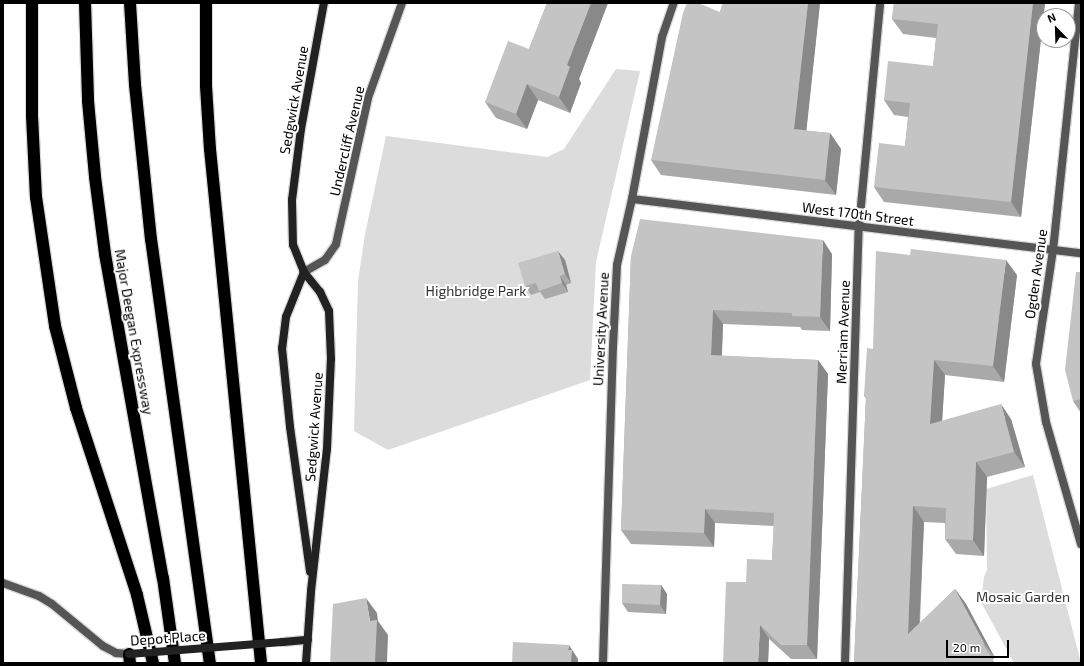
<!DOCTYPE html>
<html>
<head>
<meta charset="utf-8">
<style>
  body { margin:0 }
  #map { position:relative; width:1084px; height:666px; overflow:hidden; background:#fff; font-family:"Exo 2",sans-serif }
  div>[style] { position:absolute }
  .green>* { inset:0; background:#dcdcdc }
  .roads { filter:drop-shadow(1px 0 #dbdbdb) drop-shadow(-1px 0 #dbdbdb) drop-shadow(0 1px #dbdbdb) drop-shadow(0 -1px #dbdbdb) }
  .minor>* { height:8px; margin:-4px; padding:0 4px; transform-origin:4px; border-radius:4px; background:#555 }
  .tertiary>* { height:8px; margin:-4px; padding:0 4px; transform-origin:4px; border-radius:4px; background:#555 }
  .secondary>* { height:8px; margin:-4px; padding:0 4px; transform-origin:4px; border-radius:4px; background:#222 }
  .motorway>* { height:12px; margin:-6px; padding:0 6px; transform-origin:6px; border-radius:6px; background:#000 }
  .secondary-bridge>* { height:8px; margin:-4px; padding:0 4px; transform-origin:4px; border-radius:4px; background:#222 }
  .wall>* { inset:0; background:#a9a9a9 }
  .shaded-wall>* { inset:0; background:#898989 }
  .building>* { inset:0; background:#c4c4c4 }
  span { translate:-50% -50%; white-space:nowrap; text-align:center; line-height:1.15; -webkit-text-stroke:4px #fff; paint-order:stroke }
  .street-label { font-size:14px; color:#000 }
  .park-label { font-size:14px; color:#333 }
  .frame { position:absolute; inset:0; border:4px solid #000; pointer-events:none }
  .north { position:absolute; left:1036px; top:8px; width:40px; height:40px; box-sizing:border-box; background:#fff; border:1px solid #999; border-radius:50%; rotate:337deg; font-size:11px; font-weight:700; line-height:16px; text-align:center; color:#000 }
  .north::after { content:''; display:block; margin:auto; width:14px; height:18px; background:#000; clip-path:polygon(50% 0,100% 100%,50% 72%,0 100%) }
  .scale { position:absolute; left:946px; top:640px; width:63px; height:18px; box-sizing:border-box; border:2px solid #000; border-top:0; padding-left:5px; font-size:12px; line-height:14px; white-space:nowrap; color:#000; -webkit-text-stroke:3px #fff; paint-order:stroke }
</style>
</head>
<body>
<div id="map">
  <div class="green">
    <div style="clip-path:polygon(616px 69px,640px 71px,596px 262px,590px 380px,388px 450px,354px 431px,358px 281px,365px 234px,386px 136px,547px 157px,564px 149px)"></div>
    <div style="clip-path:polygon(1033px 475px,1081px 663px,1014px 663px,981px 602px,984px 577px,987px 570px,986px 489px)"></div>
  </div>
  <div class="roads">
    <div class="minor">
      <div style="left:632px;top:199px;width:452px;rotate:6.9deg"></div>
      <div style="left:304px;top:272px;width:24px;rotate:-30deg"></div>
      <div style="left:325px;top:260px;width:19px;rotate:-55deg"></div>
      <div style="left:336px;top:244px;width:149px;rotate:-77.6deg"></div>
      <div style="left:368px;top:98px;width:101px;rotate:-70.3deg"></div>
      <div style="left:3px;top:583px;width:38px;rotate:20deg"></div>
      <div style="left:39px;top:596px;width:15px;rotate:32deg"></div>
      <div style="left:52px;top:604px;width:66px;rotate:39.5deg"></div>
      <div style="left:103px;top:646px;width:15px;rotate:28deg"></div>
      <div style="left:116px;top:653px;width:13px;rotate:4deg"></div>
      <div style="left:603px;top:663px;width:316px;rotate:-88.2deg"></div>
      <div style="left:613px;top:347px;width:82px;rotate:-87.2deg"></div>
      <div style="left:617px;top:265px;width:68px;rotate:-77.2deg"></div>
      <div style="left:632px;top:199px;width:165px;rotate:-79.5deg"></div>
      <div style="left:662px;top:37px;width:36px;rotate:-71deg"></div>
      <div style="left:845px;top:663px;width:436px;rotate:-88.2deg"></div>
      <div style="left:859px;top:227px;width:225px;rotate:-84.6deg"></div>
    </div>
    <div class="tertiary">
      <div style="left:1079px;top:3px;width:248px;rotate:96deg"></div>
      <div style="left:1053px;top:250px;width:115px;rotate:98.5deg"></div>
      <div style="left:1036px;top:364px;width:59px;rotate:80.2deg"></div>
      <div style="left:1046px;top:422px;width:127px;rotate:74deg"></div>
    </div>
    <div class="secondary">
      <div style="left:304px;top:272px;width:48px;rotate:111.8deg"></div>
      <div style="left:286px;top:317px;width:31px;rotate:97deg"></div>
      <div style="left:282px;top:348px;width:79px;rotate:84.2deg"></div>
      <div style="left:290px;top:427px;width:146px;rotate:82.1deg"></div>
      <div style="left:283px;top:642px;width:25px;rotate:-5deg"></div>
      <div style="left:306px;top:663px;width:72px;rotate:-86deg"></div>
      <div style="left:311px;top:591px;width:143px;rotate:-83.6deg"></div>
      <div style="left:327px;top:449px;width:90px;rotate:-87.5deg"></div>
      <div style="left:331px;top:359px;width:48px;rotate:-92.4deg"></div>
      <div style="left:329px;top:311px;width:21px;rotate:-115deg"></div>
      <div style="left:320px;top:292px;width:26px;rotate:-129deg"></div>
      <div style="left:304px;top:272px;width:29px;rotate:-112deg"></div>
      <div style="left:293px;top:245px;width:45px;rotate:-91.3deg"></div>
      <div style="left:292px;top:200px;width:72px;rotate:-82.8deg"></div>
      <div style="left:301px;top:129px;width:128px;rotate:-79.7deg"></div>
    </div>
    <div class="motorway">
      <div style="left:32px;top:3px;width:113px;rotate:90deg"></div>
      <div style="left:32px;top:116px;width:81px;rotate:87.2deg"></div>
      <div style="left:36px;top:197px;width:130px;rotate:81.6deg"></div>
      <div style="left:55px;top:326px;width:85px;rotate:75.6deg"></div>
      <div style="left:76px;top:408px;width:197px;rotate:71.9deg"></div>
      <div style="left:137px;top:595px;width:70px;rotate:76.8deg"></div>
      <div style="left:85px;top:3px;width:98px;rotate:88.2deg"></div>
      <div style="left:88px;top:101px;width:76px;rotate:84.7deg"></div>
      <div style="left:95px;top:177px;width:78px;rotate:82.6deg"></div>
      <div style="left:105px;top:254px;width:329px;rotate:79.9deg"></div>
      <div style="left:163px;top:578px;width:86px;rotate:82deg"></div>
      <div style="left:130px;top:3px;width:82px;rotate:86.5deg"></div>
      <div style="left:135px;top:85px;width:155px;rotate:84.1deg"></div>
      <div style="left:151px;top:239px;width:428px;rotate:82.1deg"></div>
      <div style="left:206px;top:3px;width:83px;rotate:90deg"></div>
      <div style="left:206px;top:86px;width:63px;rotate:86.4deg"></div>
      <div style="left:210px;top:149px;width:517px;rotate:84.33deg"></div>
      <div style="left:129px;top:654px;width:9px;rotate:84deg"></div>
    </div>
  </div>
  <div class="secondary-bridge">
    <div style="left:129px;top:654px;width:154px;rotate:-4.5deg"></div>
  </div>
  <div class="wall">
    <div style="clip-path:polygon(547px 3px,608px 3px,579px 79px,581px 83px,570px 113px,538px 100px,527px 129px,496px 118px,485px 102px,529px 49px)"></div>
    <div style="clip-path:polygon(723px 3px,820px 3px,806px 131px,830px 133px,841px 149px,836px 195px,661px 175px,651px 160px,720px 12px)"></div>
    <div style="clip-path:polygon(894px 3px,1045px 3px,1021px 217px,884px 202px,874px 187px,905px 146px,908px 117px,894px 115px,884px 100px,933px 66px,936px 38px,903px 34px,892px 19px)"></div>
    <div style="clip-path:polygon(832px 254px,830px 331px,802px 330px,800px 327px,723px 324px,722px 356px,818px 360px,828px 374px,817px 659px,791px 659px,769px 639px,768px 663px,746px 582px,772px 560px,774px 526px,715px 523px,714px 547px,631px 544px,621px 530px,631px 256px)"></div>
    <div style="clip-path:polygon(910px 255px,1017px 275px,1004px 382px,945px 375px,942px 421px,1011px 419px,1025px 467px,987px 477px,984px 556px,956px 554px,945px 539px,945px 523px,924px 522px,920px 623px,955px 589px,966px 604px,995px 658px,993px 659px,854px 663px,866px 398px,864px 396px,873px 349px)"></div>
    <div style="clip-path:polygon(565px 260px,571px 283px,566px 285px,568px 292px,545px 299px,540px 292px,531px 295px,525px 286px)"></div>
    <div style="clip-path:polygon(1081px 272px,1081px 413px,1073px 401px)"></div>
    <div style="clip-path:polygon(661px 585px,667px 594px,666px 614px,628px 612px,622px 603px)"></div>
  </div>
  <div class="shaded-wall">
    <div style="clip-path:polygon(591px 3px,608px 3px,579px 79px,581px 83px,570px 113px,559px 97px,567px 65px)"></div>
    <div style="clip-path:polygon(808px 3px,820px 3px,805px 144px,794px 129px)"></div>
    <div style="clip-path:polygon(1033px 3px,1045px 3px,1021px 217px,1011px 202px)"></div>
    <div style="clip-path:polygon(527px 84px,538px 100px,527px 129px,516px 114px)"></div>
    <div style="clip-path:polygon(830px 133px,841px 149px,836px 195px,825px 180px)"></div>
    <div style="clip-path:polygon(823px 240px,832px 254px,830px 331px,820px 317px)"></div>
    <div style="clip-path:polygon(558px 251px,565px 260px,571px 283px,565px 274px)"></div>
    <div style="clip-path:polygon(1006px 260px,1017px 275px,1004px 382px,993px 366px)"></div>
    <div style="clip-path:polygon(560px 276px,566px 285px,568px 292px,562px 283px)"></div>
    <div style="clip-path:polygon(713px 310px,723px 324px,721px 369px,711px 355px)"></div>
    <div style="clip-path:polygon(818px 360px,828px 374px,817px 659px,807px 645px)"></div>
    <div style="clip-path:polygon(934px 360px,945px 375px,941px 439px,930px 424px)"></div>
    <div style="clip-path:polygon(1001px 404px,1011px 419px,1025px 467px,1014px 452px)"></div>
    <div style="clip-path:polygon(976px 462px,987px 477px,984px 556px,973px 540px)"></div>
    <div style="clip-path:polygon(913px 506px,924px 522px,918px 649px,908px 634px)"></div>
    <div style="clip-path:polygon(705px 509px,715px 523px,714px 547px,704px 533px)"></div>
    <div style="clip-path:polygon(661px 585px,667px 594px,666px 614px,660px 605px)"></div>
    <div style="clip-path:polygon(955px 589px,966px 604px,995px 658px,984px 643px)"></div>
    <div style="clip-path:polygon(366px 598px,377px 613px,378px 621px,388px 635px,387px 663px,375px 663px,370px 621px)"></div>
    <div style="clip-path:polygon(760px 625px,769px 639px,768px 663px,758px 663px)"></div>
    <div style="clip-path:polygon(569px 645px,578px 659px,578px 663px,571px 663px,568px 650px)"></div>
  </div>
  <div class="building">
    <div style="clip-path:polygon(547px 3px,591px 3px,567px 65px,570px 67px,559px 97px,527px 84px,516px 114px,485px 102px,508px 41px,529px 49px)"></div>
    <div style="clip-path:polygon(687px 3px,698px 3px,720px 12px,723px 3px,808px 3px,794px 129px,830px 133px,825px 180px,651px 160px,683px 13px)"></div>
    <div style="clip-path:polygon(894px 3px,1033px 3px,1011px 202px,874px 187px,879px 143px,905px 146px,910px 103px,884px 100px,888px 61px,933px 66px,938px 24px,892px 19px)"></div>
    <div style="clip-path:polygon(640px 219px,823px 240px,820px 317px,792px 316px,792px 313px,713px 310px,711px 355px,818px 360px,807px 645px,781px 645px,760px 625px,758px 663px,723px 663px,726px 582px,746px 582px,747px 559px,772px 560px,774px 513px,705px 509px,704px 533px,621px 530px,631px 256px)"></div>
    <div style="clip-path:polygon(911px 249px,1006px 260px,993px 366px,934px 360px,930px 424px,1001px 404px,1014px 452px,976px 462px,973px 540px,945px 539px,946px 508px,913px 506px,908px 634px,955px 589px,984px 643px,983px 644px,995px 663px,854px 663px,866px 396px,864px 396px,867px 348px,873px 349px,876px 251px,910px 255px)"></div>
    <div style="clip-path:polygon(558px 251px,565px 274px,560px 276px,562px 283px,539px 291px,536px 283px,525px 286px,518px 263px)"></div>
    <div style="clip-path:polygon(1076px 272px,1081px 272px,1081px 399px,1073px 401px,1065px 370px)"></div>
    <div style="clip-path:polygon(622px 584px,661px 585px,660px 605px,622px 603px)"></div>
    <div style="clip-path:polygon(366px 598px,370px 621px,377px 620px,375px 663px,330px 663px,333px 604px)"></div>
    <div style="clip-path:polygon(513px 642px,569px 645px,568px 650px,572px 650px,571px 663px,512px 663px)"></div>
  </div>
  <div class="street-label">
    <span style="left:294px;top:100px;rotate:-80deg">Sedgwick Avenue</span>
    <span style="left:347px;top:141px;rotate:-77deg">Undercliff Avenue</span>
    <span style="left:858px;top:214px;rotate:7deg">West 170th Street</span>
    <span style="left:1036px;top:274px;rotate:-82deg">Ogden Avenue</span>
    <span style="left:601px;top:329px;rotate:-87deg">University Avenue</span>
    <span style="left:134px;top:332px;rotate:80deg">Major Deegan Expressway</span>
    <span style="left:843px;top:332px;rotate:-88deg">Merriam Avenue</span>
    <span style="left:314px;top:427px;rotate:-86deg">Sedgwick Avenue</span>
    <span style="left:168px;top:638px;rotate:-4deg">Depot Place</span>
  </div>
  <div class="park-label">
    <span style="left:476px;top:291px">Highbridge Park</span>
    <span style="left:1023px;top:597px">Mosaic Garden</span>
  </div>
  <div class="frame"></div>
  <div class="north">N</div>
  <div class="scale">20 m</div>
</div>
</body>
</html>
